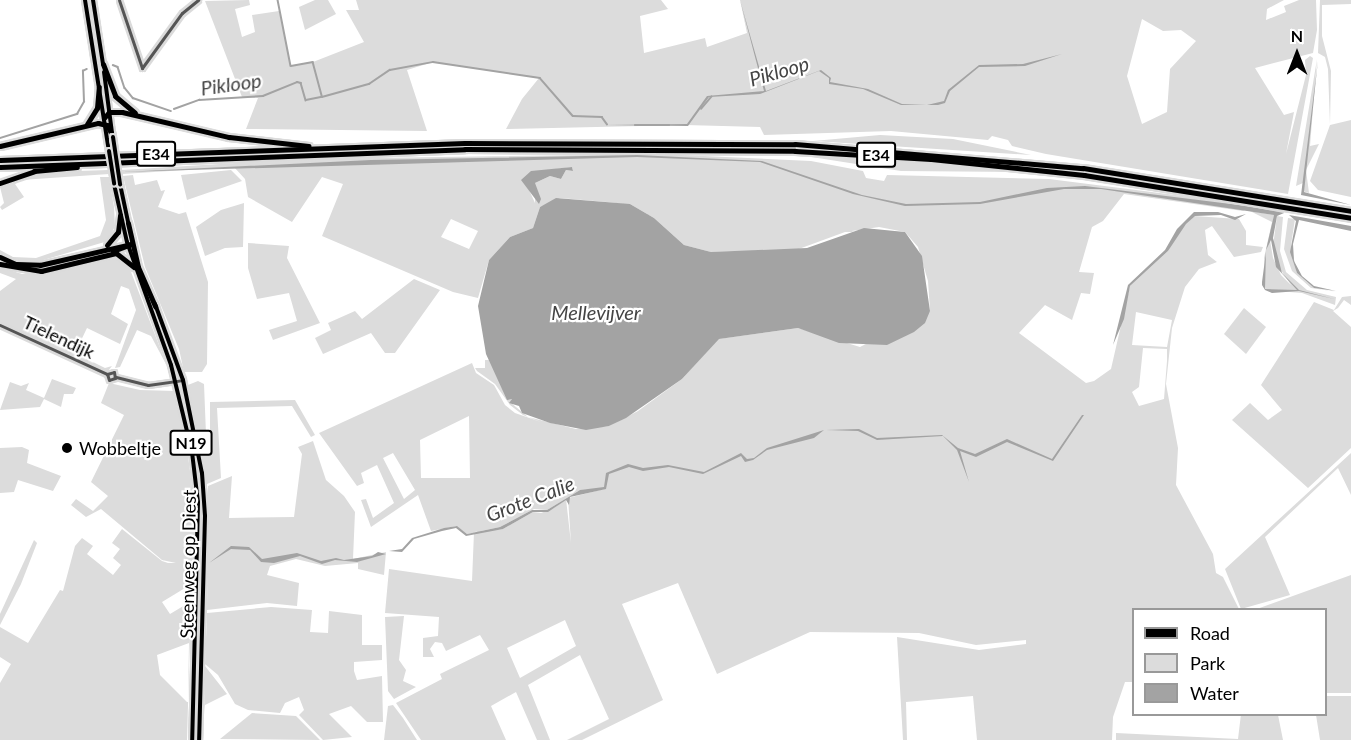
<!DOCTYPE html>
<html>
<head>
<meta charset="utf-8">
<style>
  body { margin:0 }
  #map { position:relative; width:1351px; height:740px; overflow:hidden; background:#fff; font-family:Lato,sans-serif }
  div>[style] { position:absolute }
  .green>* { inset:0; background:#dcdcdc }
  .water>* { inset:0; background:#a3a3a3 }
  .stream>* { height:1.5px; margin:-0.75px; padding:0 0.75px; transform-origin:0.75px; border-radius:0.75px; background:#a3a3a3 }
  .roads { filter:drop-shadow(2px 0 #dbdbdb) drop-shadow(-2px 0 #dbdbdb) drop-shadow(0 2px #dbdbdb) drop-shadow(0 -2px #dbdbdb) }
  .minor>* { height:3px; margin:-1.5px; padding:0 1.5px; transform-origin:1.5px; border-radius:1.5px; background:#555 }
  .major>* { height:4px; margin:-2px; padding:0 2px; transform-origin:2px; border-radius:2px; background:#000 }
  .highway>* { height:5px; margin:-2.5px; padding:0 2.5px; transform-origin:2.5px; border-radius:2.5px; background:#000 }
  .bridges { filter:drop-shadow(2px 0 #dbdbdb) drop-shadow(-2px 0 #dbdbdb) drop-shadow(0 2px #dbdbdb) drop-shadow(0 -2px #dbdbdb) }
  .major-bridge>* { height:4px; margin:-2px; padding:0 2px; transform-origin:2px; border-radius:2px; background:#000 }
  .dots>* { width:16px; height:16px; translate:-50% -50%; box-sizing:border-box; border:3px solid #fff; border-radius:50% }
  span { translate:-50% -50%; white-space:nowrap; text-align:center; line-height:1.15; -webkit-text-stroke:4.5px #fff; paint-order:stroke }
  .shield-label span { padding:2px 4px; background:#fff; border:2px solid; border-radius:4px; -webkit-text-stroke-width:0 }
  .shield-label { font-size:16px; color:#000; font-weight:700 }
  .street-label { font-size:18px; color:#000 }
  .poi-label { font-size:18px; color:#000 }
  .left { translate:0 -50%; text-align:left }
  .water-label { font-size:20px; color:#444; font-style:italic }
  .legend { position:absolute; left:1132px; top:608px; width:195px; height:108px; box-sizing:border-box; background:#fff; border:2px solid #999; margin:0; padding:8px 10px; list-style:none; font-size:18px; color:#000 }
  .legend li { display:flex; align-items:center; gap:12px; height:30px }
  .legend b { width:30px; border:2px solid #999 }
  .north { position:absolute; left:1267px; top:24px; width:60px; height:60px; -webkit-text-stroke:4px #fff; paint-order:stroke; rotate:0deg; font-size:16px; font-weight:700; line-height:24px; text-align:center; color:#000 }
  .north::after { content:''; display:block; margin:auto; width:21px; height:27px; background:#000; clip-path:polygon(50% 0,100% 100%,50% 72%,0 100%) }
</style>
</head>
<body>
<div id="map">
  <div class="green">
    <div style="clip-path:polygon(evenodd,249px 0,250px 5px,235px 9px,242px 37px,255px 32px,252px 15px,279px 11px,291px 66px,313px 62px,364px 42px,346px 10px,359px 10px,356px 0,661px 0,668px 9px,640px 16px,644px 53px,705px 38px,707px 47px,747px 33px,740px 0,1284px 0,1267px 9px,1266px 20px,1286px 12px,1284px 6px,1299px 0,1316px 0,1317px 30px,1313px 53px,1255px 68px,1284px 115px,1294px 112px,1286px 154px,1306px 75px,1305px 60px,1310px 56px,1313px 58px,1288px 194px,1046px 154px,1012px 146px,1008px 140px,992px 136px,988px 140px,891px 131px,764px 135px,760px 127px,685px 125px,506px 129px,522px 99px,539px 78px,433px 62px,407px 70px,427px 131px,246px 129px,258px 98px,242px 97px,205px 1px,249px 0,1142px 19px,1163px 31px,1181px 30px,1196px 41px,1170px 69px,1167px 112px,1142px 124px,1127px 76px,1142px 19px)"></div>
    <div style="clip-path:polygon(315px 0,328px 0,336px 14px,305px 30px,299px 7px)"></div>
    <div style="clip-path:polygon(1320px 0,1351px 0,1351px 4px,1322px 5px,1322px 36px,1331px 71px,1330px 125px,1351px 120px,1351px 197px,1318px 190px,1310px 181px,1330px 125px,1328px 69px,1325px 57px,1318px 53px)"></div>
    <div style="clip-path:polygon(1317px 59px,1310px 146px,1319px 144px,1306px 170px,1309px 193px,1302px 191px,1303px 183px,1296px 186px)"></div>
    <div style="clip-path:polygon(880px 135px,953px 139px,1031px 155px,813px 141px)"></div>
    <div style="clip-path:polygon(evenodd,660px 154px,811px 161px,863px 171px,866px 178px,884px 181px,887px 175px,1049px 179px,1285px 209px,1284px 213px,1249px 207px,1243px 211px,1124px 194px,1103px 221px,1092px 227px,1079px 272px,1094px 273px,1090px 294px,1081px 293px,1072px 320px,1045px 305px,1019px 333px,1086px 383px,1094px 381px,1111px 369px,1130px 286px,1168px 251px,1178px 231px,1194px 216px,1239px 219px,1246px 231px,1246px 245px,1263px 247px,1261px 252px,1234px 257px,1212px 226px,1205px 230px,1208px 255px,1217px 262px,1199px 269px,1185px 287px,1172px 328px,1166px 384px,1178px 448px,1176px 485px,1213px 554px,1216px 573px,1223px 577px,1239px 609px,1134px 610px,1133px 682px,1125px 682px,1113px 717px,1112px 740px,977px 740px,973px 696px,906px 702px,907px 740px,903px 740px,897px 637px,979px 650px,1026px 644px,1026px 640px,976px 645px,919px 633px,810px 632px,717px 674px,678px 583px,622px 604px,663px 700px,582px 740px,567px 740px,609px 719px,580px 655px,528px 685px,550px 740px,537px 740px,516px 692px,491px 706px,506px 740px,421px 740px,396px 703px,442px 679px,440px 674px,489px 650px,480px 635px,446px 651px,442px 643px,435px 642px,430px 649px,434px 657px,423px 657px,423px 638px,438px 636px,439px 617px,385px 613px,389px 569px,472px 581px,474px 532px,503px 529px,533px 512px,541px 513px,554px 508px,566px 499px,571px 543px,568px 498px,604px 489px,580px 490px,547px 510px,534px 509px,500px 527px,467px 534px,456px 526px,431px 531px,418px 495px,371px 527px,361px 500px,366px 499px,373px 518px,394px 503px,377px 465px,361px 473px,364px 483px,357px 486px,319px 433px,472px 363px,476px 373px,494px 385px,505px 405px,515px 413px,541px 422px,523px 415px,510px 405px,495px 384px,477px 371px,475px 368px,485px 368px,485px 360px,489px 360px,512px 400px,510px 402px,528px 417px,576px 429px,609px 426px,638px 411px,682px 379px,718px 339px,798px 328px,860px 347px,930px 311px,928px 281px,918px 247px,905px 232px,879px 227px,845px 232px,796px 250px,711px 252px,684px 245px,654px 218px,630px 204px,560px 198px,540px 207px,533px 228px,510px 237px,489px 260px,478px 298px,453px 292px,322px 236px,343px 184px,322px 177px,292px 222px,248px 197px,245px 179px,234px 167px,122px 174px,122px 170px,302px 159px,660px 154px,572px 167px,573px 171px,566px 170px,561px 179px,550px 176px,535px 183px,535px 203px,526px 183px,540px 171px,572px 167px,660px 154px,451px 219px,478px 231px,469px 249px,441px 237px,451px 219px,660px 154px,1136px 312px,1172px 320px,1167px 347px,1132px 345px,1136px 312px,660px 154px,1143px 348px,1167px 349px,1167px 361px,1164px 399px,1139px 406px,1132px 392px,1139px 387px,1143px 348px,660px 154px,469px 416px,470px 478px,421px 478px,420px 440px,469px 416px,660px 154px,393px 453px,415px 490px,404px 499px,383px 458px,393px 453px,660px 154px,565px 620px,576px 646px,520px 678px,507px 648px,565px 620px)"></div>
    <div style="clip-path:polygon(805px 156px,928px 163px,1023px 172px,901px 171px)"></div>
    <div style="clip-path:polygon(108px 170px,109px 174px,21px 180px,15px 184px,24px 197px,2px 210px,0 207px,4px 203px,0 187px,13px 179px,45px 172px)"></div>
    <div style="clip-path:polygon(231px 170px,242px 181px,187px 200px,181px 175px)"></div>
    <div style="clip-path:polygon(133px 175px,135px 185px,157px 180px,161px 191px,165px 190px,158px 207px,179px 214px,186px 212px,208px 282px,207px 364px,202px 372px,184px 372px,179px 349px,145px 267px,123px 176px)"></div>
    <div style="clip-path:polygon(100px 177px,109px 177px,114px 207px,115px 226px,108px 241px,40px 261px,21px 262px,0 255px,0 250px,13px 257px,36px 258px,100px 236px,106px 220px)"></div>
    <div style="clip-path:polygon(244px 203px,243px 247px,225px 248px,205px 256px,196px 227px,221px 210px)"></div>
    <div style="clip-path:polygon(1250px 211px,1274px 215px,1270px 240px,1273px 258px,1281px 275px,1291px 285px,1278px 266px,1273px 246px,1277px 216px,1283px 217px,1280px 251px,1286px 272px,1307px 290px,1336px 297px,1335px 305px,1302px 293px,1265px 290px,1264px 258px,1272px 222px)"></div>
    <div style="clip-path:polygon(1288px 218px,1295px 219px,1291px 245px,1297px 273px,1314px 288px,1338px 292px,1311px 288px,1292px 271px,1284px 249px)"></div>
    <div style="clip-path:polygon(248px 243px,289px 246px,287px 258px,320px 323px,273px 340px,269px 330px,297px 321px,289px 293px,257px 299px,248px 268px)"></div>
    <div style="clip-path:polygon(116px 256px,128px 264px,167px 366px,151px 336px,137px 330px,120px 367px,115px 368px,136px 310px,129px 289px,121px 286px,111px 314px,128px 324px,120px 344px,87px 328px,75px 353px,105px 368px,112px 366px,108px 371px,0 323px,0 291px,16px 279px,0 273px,0 267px,22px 274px,44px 273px)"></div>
    <div style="clip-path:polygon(414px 279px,440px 290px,395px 353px,385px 353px,371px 333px,323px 354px,315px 338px,331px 330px,328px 323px,355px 311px,362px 319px)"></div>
    <div style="clip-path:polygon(1351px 296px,1351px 305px,1344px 300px,1338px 308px,1333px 311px,1351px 327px,1351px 448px,1308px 488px,1232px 420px,1250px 403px,1268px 420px,1282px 410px,1261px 385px,1314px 302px,1334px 310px,1342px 297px)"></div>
    <div style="clip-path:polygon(1244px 308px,1266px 327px,1246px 354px,1224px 334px)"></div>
    <div style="clip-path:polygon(52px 379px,76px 388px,73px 394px,64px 394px,61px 407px,44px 399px,40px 407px,0 410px,10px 382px,21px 386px,29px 383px,26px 390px,44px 398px)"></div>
    <div style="clip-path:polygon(198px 381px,204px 384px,206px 434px,210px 433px,210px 402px,295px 400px,315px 435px,311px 437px,292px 406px,217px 408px,221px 478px,207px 484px,188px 385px)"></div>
    <div style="clip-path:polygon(evenodd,109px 383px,140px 390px,175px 391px,184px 426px,194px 501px,187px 740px,0 740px,0 683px,11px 664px,0 657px,0 627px,28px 643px,60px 590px,63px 591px,75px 546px,82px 538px,93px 546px,87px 554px,113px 575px,121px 565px,113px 558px,120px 549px,112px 543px,122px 529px,162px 561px,168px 563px,176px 563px,162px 560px,101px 509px,86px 517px,71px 505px,76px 499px,93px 511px,108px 496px,91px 482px,124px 415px,101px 403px,109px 383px,190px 585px,190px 602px,170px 614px,162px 602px,190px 585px,109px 383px,189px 643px,188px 702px,187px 702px,160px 675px,157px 655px,189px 643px)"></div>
    <div style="clip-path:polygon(313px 441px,326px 480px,344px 496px,355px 512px,353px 559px,386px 552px,384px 575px,358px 569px,358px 563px,325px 566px,296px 559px,270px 566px,267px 575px,299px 583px,297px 606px,267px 603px,207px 610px,208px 486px,232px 476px,229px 518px,294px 517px,302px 454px,298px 447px)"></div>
    <div style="clip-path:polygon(22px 447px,29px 450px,27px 463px,61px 476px,53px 491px,18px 480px,14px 492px,0 493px,0 448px)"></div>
    <div style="clip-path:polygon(1351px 453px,1351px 495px,1338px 468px,1265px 537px,1290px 595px,1241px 609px,1225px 569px)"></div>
    <div style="clip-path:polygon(34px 540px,37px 543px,21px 584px,0 625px,0 614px)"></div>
    <div style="clip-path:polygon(1351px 575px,1351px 693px,1326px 693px,1326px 610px,1254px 610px)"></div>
    <div style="clip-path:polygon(271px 607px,312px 610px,310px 632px,328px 633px,329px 611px,362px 615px,362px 645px,382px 645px,382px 660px,354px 662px,354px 671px,357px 680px,382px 676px,383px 722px,367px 722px,351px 706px,329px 714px,352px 737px,323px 740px,299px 715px,304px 710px,299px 697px,285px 703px,280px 713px,248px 710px,235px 704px,218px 675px,205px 664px,207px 613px)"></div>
    <div style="clip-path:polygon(404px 616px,399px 660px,406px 670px,403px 681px,416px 687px,394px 699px,388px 691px,385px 617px)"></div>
    <div style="clip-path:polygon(205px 666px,227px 694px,205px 705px,204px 715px)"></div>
    <div style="clip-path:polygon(1326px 696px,1351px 696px,1351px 740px,1320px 740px,1316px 715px,1326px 714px)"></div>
    <div style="clip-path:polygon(393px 705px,403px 718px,417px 740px,384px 740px,388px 706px)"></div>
    <div style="clip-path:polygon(252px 713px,296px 716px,320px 740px,220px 739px)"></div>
    <div style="clip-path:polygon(1241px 714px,1278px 715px,1283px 740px,1116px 740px,1116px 733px,1238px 739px)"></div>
  </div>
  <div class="water">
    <div style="clip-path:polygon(740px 0,766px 91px,821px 70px,831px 78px,830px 82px,868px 89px,902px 104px,927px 105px,944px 101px,948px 90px,979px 65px,1023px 64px,1062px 54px,1025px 66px,979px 67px,950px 91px,945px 103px,938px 105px,901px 105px,863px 89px,829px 84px,829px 78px,819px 71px,760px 94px,709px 97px,688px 126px,605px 125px,687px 124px,707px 96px,764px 91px)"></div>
    <div style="clip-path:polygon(1318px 60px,1304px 192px,1351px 205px,1301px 195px)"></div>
    <div style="clip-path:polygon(637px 155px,762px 161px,862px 195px,906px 204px,980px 202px,1047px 188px,1085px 186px,1247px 206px,1284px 213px,1277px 216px,1273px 238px,1282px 273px,1299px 290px,1334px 299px,1299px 291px,1272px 293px,1265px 290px,1262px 285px,1262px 282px,1266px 252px,1265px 289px,1297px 290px,1276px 267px,1271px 240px,1266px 250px,1274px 215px,1101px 189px,1064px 189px,980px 204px,905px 206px,853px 194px,760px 162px,637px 157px,122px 172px,371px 160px)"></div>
    <div style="clip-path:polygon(572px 167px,573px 171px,566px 170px,561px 179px,550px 176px,535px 183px,541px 199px,539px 204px,521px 180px,531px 171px)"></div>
    <div style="clip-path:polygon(556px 198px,630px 204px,654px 218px,684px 245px,711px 252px,807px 248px,864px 228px,905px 232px,922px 256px,930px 311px,925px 323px,914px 332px,887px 345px,839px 343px,798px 328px,719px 339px,682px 379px,626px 418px,609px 426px,586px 430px,550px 423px,522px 413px,519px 406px,509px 403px,512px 399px,507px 400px,486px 354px,478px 306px,489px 260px,510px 237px,533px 228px,540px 207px)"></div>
    <div style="clip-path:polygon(1194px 212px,1218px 212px,1235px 217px,1246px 214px,1235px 220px,1221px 215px,1195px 216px,1186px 224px,1168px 251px,1130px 286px,1124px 319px,1113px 345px,1128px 285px,1165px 250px,1177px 229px)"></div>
    <div style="clip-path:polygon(1289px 215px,1351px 226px,1351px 231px,1299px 220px,1293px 244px,1294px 261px,1302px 276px,1314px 286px,1336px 291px,1314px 288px,1297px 273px,1290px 252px,1296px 221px)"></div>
    <div style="clip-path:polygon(1082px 415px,1084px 415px,1053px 461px,1007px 442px,976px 457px,960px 451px,969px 482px,957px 450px,943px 436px,877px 440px,858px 431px,826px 430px,859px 429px,877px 438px,942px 435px,958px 448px,975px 454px,1007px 439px,1052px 459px)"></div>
    <div style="clip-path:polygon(824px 430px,814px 438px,767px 450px,753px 460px,745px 462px,741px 456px,703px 474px,669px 467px,643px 471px,629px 467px,609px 474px,606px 489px,570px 497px,569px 505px,566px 500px,548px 512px,533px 512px,503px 529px,466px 536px,456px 528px,442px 531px,414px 539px,402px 552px,389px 551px,402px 549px,412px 538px,444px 528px,457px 526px,467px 534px,500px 527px,532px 510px,547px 510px,580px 490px,604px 487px,606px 473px,628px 464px,643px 468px,668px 465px,704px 472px,741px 453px,747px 459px,754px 458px,767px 448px)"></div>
    <div style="clip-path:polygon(231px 546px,249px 547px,262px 559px,297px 553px,321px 561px,336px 558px,344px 560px,372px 556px,378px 552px,386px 554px,357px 562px,335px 560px,322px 564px,300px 556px,274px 563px,261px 562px,250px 550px,231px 549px,209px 563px)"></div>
  </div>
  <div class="stream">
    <div style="left:278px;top:0;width:67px;rotate:78.9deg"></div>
    <div style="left:291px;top:66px;width:22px;rotate:-10deg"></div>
    <div style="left:313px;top:62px;width:35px;rotate:75deg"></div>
    <div style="left:113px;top:65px;width:5px;rotate:22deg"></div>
    <div style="left:118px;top:67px;width:22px;rotate:72deg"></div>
    <div style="left:125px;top:88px;width:13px;rotate:51deg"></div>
    <div style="left:133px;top:98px;width:40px;rotate:18.9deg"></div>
    <div style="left:174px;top:109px;width:27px;rotate:-20deg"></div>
    <div style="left:199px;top:100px;width:64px;rotate:-3.6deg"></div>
    <div style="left:263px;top:96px;width:37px;rotate:-22deg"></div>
    <div style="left:297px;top:82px;width:4px;rotate:14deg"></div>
    <div style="left:301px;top:83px;width:18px;rotate:74deg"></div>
    <div style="left:306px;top:100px;width:16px;rotate:-11deg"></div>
    <div style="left:322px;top:97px;width:49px;rotate:-15.5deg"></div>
    <div style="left:369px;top:84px;width:25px;rotate:-34deg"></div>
    <div style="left:390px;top:70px;width:44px;rotate:-10.5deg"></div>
    <div style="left:433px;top:62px;width:108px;rotate:8.5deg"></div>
    <div style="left:540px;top:78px;width:50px;rotate:49deg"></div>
    <div style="left:573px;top:116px;width:29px;rotate:2deg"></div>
    <div style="left:602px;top:117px;width:9px;rotate:54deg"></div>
    <div style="left:701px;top:109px;width:16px;rotate:-50deg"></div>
    <div style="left:635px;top:125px;width:34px"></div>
    <div style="left:0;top:138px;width:81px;rotate:-17.3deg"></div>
    <div style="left:77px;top:114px;width:14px;rotate:-60deg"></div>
    <div style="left:84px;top:102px;width:31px;rotate:-92deg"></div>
    <div style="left:83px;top:71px;width:4px;rotate:-27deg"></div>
  </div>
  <div class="roads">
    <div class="minor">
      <div style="left:119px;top:0;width:72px;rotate:71.3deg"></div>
      <div style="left:142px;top:68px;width:68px;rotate:-54deg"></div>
      <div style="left:182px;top:13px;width:21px;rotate:-39deg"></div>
      <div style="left:0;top:325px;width:118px;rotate:24.6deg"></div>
      <div style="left:107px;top:374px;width:7px;rotate:-16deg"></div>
      <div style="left:114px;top:372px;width:6px;rotate:81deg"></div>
      <div style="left:115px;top:378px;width:6px;rotate:162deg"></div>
      <div style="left:109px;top:380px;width:6px;rotate:-108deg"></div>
      <div style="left:116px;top:377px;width:33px;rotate:14deg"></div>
      <div style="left:148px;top:385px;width:35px;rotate:-8deg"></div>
    </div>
    <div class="major">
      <div style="left:85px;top:0;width:153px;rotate:81deg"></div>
      <div style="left:93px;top:0;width:65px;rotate:81.1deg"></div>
      <div style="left:104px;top:72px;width:62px;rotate:82.5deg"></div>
      <div style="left:114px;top:184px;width:59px;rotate:77.4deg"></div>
      <div style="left:127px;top:242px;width:131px;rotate:70.3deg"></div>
      <div style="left:171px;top:365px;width:89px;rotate:76.4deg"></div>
      <div style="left:192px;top:452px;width:50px;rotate:83.2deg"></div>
      <div style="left:198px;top:502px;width:238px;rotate:91.4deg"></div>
      <div style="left:120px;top:184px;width:40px;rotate:78deg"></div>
      <div style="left:155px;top:304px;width:81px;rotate:69.8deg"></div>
      <div style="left:183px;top:380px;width:95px;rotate:78.5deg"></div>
      <div style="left:202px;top:473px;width:43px;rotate:86deg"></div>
      <div style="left:205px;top:516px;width:224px;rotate:91.5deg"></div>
    </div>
    <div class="highway">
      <div style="left:103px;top:64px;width:34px;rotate:69deg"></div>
      <div style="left:115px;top:96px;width:26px;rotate:40deg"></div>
      <div style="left:104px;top:118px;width:8px;rotate:-50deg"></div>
      <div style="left:109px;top:112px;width:13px"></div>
      <div style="left:122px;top:112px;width:110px;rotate:13.2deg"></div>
      <div style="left:229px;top:137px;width:80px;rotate:6.5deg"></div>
      <div style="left:87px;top:124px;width:19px;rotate:-58deg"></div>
      <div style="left:97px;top:108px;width:21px;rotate:-85deg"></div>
      <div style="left:0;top:146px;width:101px;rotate:-13.2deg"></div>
      <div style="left:98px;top:123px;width:9px;rotate:13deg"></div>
      <div style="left:107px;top:125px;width:11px;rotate:63deg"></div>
      <div style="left:0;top:160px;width:465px;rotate:-2.1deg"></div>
      <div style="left:465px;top:143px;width:330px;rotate:0.2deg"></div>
      <div style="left:795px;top:144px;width:289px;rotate:4.8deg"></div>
      <div style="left:1083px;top:168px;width:271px;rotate:9.1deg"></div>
      <div style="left:0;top:167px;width:465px;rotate:-2.2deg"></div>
      <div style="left:465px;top:149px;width:330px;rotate:0.3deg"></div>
      <div style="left:795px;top:151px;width:136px;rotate:3.4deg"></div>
      <div style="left:931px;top:159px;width:154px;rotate:6deg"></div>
      <div style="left:1084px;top:175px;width:270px;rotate:9.1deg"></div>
      <div style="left:0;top:183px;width:36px;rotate:-19deg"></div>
      <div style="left:34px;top:171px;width:43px;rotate:-5.3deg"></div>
      <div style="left:128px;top:223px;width:45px;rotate:77.2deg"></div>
      <div style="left:138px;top:267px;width:43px;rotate:66.4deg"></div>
      <div style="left:107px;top:245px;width:17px;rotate:-50deg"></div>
      <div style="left:118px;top:232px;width:17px;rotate:-83deg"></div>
      <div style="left:113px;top:251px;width:19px;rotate:-21deg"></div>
      <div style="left:0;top:257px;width:17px;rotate:24deg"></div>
      <div style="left:16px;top:264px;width:24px;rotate:2deg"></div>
      <div style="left:40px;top:265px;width:93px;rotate:-13deg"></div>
      <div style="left:0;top:264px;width:42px;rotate:9.7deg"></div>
      <div style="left:41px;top:271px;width:77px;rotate:-13.5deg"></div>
      <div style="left:116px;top:253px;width:23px;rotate:38deg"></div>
    </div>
  </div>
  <div class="bridges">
    <div class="major-bridge">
      <div style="left:113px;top:137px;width:48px;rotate:81.5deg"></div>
      <div style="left:109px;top:151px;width:33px;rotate:81deg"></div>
    </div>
  </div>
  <div class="dots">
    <div style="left:67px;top:448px;background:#000"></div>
  </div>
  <div class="shield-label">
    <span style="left:156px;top:154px">E34</span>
    <span style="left:876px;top:155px">E34</span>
    <span style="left:191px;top:443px">N19</span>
  </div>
  <div class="street-label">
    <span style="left:59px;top:337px;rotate:25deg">Tielendijk</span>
    <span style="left:188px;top:564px;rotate:-89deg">Steenweg op Diest</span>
  </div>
  <div class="poi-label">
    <span class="left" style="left:79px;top:448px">Wobbeltje</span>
  </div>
  <div class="water-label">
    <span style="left:779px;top:71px;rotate:-16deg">Pikloop</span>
    <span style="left:231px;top:84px;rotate:-8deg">Pikloop</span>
    <span style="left:596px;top:312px">Mellevijver</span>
    <span style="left:530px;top:499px;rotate:-21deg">Grote Calie</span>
  </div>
  <ul class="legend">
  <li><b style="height:8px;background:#000"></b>Road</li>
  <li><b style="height:16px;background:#dcdcdc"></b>Park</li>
  <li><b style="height:16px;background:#a3a3a3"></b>Water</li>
  </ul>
  <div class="north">N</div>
</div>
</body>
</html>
